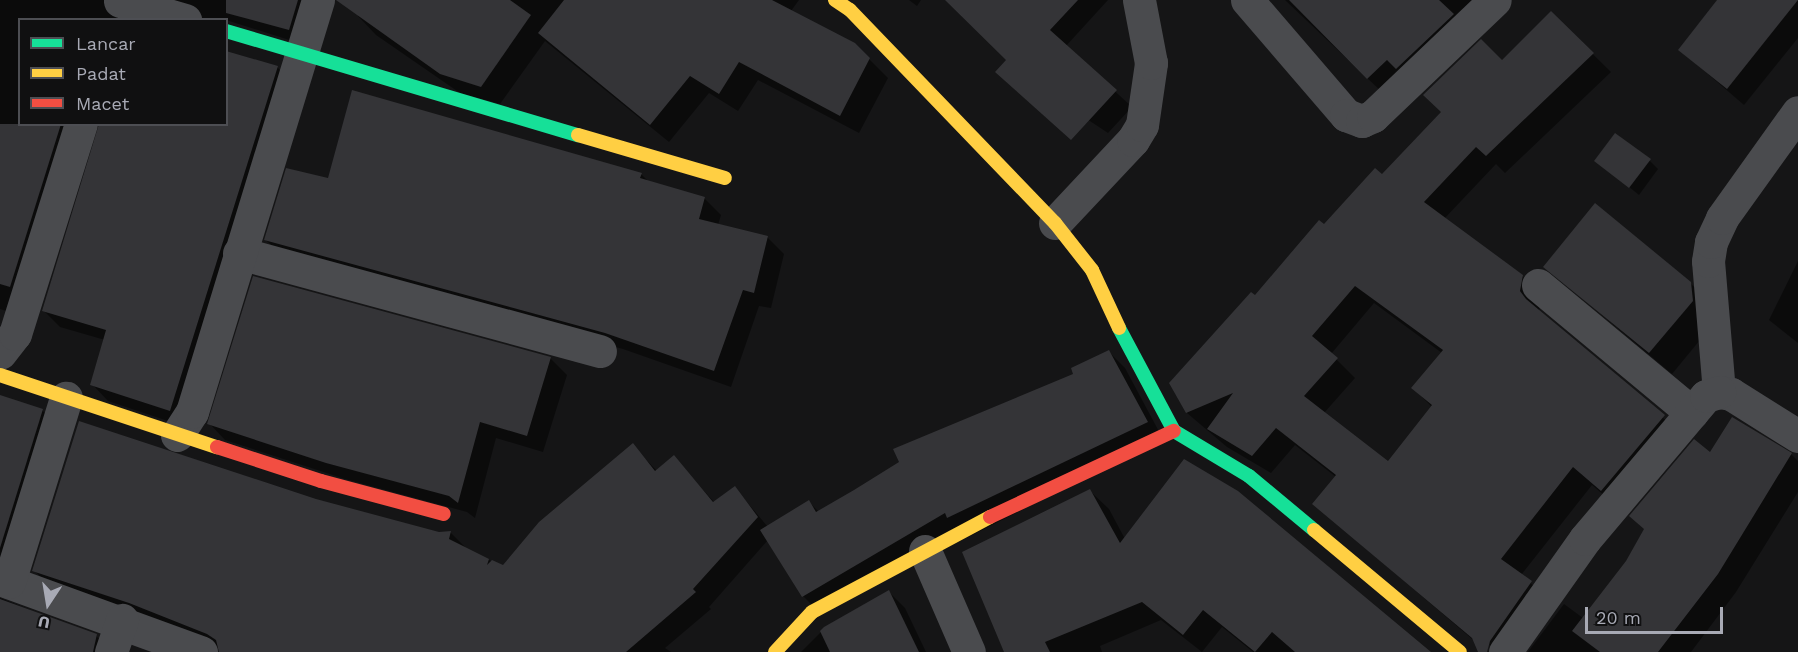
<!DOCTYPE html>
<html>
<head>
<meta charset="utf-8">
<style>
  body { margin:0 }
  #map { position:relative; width:1798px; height:652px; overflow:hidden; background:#151516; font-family:"Work Sans",sans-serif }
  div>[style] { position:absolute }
  .shadow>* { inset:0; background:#0007 }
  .building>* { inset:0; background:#343437 }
  .street>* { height:33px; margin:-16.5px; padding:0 16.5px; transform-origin:16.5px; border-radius:16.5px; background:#4a4b4e }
  .fast>* { height:14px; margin:-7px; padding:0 7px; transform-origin:7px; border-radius:7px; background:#16e098 }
  .slow>* { height:14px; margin:-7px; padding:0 7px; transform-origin:7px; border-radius:7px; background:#ffcf43 }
  .jam>* { height:14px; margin:-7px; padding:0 7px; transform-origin:7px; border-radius:7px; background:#f24e42 }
  span { translate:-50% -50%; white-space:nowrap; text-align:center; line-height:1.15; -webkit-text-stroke:6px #101011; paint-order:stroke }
  .legend { position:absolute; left:18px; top:18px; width:210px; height:108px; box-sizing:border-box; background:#101011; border:2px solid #4d4e53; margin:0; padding:8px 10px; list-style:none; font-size:18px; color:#a8aab5 }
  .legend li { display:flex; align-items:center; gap:12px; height:30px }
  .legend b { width:30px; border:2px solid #4d4e53 }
  .north { position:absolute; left:18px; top:574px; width:60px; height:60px; -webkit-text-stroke:4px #101011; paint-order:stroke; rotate:192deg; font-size:16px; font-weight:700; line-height:24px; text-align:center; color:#a8aab5 }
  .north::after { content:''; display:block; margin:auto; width:21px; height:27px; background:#a8aab5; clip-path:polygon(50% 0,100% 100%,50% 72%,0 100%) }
  .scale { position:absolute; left:1585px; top:607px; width:138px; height:27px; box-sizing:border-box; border:3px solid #a8aab5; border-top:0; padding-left:8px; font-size:18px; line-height:21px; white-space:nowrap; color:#a8aab5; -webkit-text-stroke:4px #101011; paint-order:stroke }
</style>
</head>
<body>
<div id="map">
  <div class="shadow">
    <div style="clip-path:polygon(0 0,136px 0,117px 13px,119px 20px,20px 20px,20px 124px,91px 124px,22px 316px,0 309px)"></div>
    <div style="clip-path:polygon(146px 0,322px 0,305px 45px,226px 20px,204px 20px)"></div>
    <div style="clip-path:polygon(370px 0,799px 0,791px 11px,854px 44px,888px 78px,859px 133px,758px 80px,738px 111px,709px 93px,669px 142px,545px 41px,500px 104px,460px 93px,376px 35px,358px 16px)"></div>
    <div style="clip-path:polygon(909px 0,921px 0,917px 6px)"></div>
    <div style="clip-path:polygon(947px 0,1108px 0,1066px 46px,1132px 107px,1108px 133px,1028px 80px)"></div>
    <div style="clip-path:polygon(1285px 0,1483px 0,1384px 94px)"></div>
    <div style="clip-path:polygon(1718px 0,1798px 0,1798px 38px,1744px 105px,1680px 50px)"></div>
    <div style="clip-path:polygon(evenodd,1551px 13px,1611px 72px,1505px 173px,1496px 164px,1444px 219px,1522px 276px,1541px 295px,1539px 312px,1683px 435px,1620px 509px,1592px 485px,1521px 575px,1550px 600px,1490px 652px,1489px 634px,1487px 652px,1478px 652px,1478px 644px,1314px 504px,1336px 477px,1295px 445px,1271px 473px,1227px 447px,1187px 413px,1255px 297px,1551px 13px,1374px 303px,1442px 353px,1413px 388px,1432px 407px,1388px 463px,1324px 413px,1355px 378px,1331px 354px,1374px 303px)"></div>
    <div style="clip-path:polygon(277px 67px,294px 84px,186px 427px,108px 401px,92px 384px,105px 340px,60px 327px,44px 311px)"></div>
    <div style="clip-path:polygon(1596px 160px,1650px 161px,1658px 169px,1639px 195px)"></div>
    <div style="clip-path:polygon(641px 174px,649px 182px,704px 198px,721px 215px,718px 225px,767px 237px,784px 254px,771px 308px,759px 306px,731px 387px,623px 349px,283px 257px,266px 240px,329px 180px)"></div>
    <div style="clip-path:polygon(1798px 261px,1798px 343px,1769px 320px)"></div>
    <div style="clip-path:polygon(1545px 267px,1690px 283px,1713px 305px,1714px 323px,1672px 374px)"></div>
    <div style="clip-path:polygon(1109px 352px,1125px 368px,1163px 439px,819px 612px,803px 596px,768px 540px,709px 607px,711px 609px,665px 648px,671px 652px,220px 652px,221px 648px,146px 618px,50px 587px,34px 570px,316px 501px,439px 534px,450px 532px,467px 549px,503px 567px,632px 445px,657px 471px,673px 457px,715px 503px,735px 488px,768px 527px,809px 502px,819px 512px,1075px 375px)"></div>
    <div style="clip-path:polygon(550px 358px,567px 375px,543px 452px,496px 438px,475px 518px,467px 512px,345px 479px,225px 440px,209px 423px)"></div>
    <div style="clip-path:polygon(0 396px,42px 410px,58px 427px,0 588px)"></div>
    <div style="clip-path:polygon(1710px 454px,1791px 454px,1798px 461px,1798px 492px,1736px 592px,1691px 652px,1528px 652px,1564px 604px,1583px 618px)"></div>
    <div style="clip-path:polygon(1090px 491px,1109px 509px,1125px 539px,1428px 652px,1253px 652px,1222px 627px,1202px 652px,1161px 620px,1100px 646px,1102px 652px,1006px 652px)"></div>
    <div style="clip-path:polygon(889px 592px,905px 608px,926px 652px,801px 652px,825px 628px)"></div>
    <div style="clip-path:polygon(0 598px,96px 636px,113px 652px,0 652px)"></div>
  </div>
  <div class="building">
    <div style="clip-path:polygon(226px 0,298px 0,289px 30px,226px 13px)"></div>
    <div style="clip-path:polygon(336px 0,510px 0,531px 15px,481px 87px,440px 74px)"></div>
    <div style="clip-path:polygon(564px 0,772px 0,855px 43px,870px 58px,840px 116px,739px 62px,719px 94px,690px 76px,650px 125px,538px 33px)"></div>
    <div style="clip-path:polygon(945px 0,1078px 0,1050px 30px,1117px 90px,1071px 140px,995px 72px,1006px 60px)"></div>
    <div style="clip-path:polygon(1289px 0,1439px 0,1454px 14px,1396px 69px,1387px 60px,1367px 79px)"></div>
    <div style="clip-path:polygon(1717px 0,1798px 0,1727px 89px,1678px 50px)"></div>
    <div style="clip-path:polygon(evenodd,1551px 11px,1594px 53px,1486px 156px,1476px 147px,1424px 202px,1523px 275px,1520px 291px,1526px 299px,1665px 415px,1601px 491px,1573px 467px,1501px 559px,1532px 581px,1490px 641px,1487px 652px,1478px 652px,1472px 638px,1312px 504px,1336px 475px,1276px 428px,1252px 456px,1207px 429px,1233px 393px,1186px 413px,1169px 383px,1251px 292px,1255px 295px,1319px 220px,1324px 224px,1375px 168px,1382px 174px,1441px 112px,1423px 95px,1481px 39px,1502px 60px,1551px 11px,1355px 286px,1443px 350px,1411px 388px,1432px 405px,1388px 461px,1304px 396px,1338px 358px,1312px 336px,1355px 286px)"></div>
    <div style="clip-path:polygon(226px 51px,278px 66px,170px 411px,90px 385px,106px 330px,42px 311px,99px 124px,226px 124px)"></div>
    <div style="clip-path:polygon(352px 90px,642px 173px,640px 178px,705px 197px,699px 219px,768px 236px,754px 293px,743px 290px,714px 371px,605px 333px,264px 240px,286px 168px,328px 178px)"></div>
    <div style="clip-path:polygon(0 124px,61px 124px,10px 287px,0 284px)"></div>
    <div style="clip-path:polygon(1615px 133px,1651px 159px,1629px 188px,1594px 161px)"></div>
    <div style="clip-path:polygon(1595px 203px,1691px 282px,1693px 301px,1649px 353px,1543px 267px)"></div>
    <div style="clip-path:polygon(253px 276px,551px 357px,527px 436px,480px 422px,458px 503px,449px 496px,326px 463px,207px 424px)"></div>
    <div style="clip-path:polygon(1109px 350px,1148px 422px,947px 518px,945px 513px,802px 597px,760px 530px,809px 500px,816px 512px,854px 490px,899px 462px,893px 449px,1073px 374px,1071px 368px)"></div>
    <div style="clip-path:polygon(0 395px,43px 409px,0 548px)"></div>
    <div style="clip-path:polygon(1732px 417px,1792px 453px,1718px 574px,1658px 652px,1600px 652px,1572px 631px,1626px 561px,1644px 529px,1629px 516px,1694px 439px,1710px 452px)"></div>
    <div style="clip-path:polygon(79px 421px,316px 499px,439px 532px,451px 531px,449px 539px,489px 559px,487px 565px,492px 560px,503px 565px,539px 522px,633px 443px,655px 471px,674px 455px,713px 502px,735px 486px,758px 517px,693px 589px,696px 592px,626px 652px,219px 652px,216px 640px,207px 634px,129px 603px,32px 571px)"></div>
    <div style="clip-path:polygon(1184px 459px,1238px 491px,1431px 652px,1295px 652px,1272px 632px,1255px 652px,1203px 610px,1183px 635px,1142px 602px,1045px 642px,1050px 652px,1004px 652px,962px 552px,1090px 489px,1120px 543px)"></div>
    <div style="clip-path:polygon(889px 590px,919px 652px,830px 652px,820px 631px,824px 627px)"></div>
    <div style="clip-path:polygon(0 599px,97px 634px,93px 652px,0 652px)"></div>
  </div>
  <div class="street">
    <div style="left:1247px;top:0;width:152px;rotate:49.3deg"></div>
    <div style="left:1346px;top:115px;width:17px;rotate:21deg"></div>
    <div style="left:1362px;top:121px;width:12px;rotate:-24deg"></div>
    <div style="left:1373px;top:116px;width:168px;rotate:-43.6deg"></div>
    <div style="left:120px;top:1px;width:68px;rotate:16.3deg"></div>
    <div style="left:1055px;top:223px;width:114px;rotate:-46.8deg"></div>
    <div style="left:1133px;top:140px;width:17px;rotate:-59deg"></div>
    <div style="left:1142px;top:125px;width:63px;rotate:-81.7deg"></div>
    <div style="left:1151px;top:63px;width:64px;rotate:-100.8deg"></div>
    <div style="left:239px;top:253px;width:374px;rotate:15.2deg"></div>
    <div style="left:1538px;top:285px;width:200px;rotate:39.7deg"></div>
    <div style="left:0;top:353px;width:24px;rotate:-52deg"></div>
    <div style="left:15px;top:334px;width:220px;rotate:-72.6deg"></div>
    <div style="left:1719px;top:392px;width:131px;rotate:-94.8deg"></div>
    <div style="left:1708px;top:261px;width:19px;rotate:-81deg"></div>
    <div style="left:1711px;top:242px;width:26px;rotate:-65deg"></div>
    <div style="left:1722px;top:218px;width:130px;rotate:-54.4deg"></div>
    <div style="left:1719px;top:392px;width:12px;rotate:9deg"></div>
    <div style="left:1731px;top:394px;width:79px;rotate:32.1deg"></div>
    <div style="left:177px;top:435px;width:27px;rotate:-57deg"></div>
    <div style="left:192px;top:412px;width:431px;rotate:-73deg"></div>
    <div style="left:925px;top:551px;width:110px;rotate:66.5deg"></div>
    <div style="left:0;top:579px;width:214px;rotate:20deg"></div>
    <div style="left:9px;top:582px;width:193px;rotate:-72.8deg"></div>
    <div style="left:111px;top:652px;width:34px;rotate:-71deg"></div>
    <div style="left:1505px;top:652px;width:138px;rotate:-54.7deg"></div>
    <div style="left:1585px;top:539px;width:187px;rotate:-49.8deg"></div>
    <div style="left:1706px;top:396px;width:14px;rotate:-17deg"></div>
  </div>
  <div class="fast">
    <div style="left:226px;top:31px;width:367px;rotate:16.5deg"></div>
    <div style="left:1119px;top:328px;width:117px;rotate:61.9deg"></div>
    <div style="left:1174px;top:431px;width:87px;rotate:31deg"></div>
    <div style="left:1249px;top:476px;width:85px;rotate:39.7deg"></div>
  </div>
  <div class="slow">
    <div style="left:835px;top:0;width:18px;rotate:34deg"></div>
    <div style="left:850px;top:10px;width:296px;rotate:46.1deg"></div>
    <div style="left:1055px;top:223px;width:60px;rotate:51.8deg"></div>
    <div style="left:1092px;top:270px;width:64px;rotate:65deg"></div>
    <div style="left:578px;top:135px;width:153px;rotate:16.3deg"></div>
    <div style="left:0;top:375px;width:229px;rotate:18.4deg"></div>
    <div style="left:1314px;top:530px;width:190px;rotate:39.9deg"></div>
    <div style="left:775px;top:652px;width:54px;rotate:-47.2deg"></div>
    <div style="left:812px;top:612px;width:202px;rotate:-28.1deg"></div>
  </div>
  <div class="jam">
    <div style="left:217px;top:447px;width:109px;rotate:18.1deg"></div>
    <div style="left:321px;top:481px;width:127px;rotate:15deg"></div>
    <div style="left:990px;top:517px;width:203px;rotate:-25.1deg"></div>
  </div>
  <ul class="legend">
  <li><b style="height:8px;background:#16e098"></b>Lancar</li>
  <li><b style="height:8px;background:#ffcf43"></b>Padat</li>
  <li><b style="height:8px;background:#f24e42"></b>Macet</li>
  </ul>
  <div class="north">U</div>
  <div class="scale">20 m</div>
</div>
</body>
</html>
